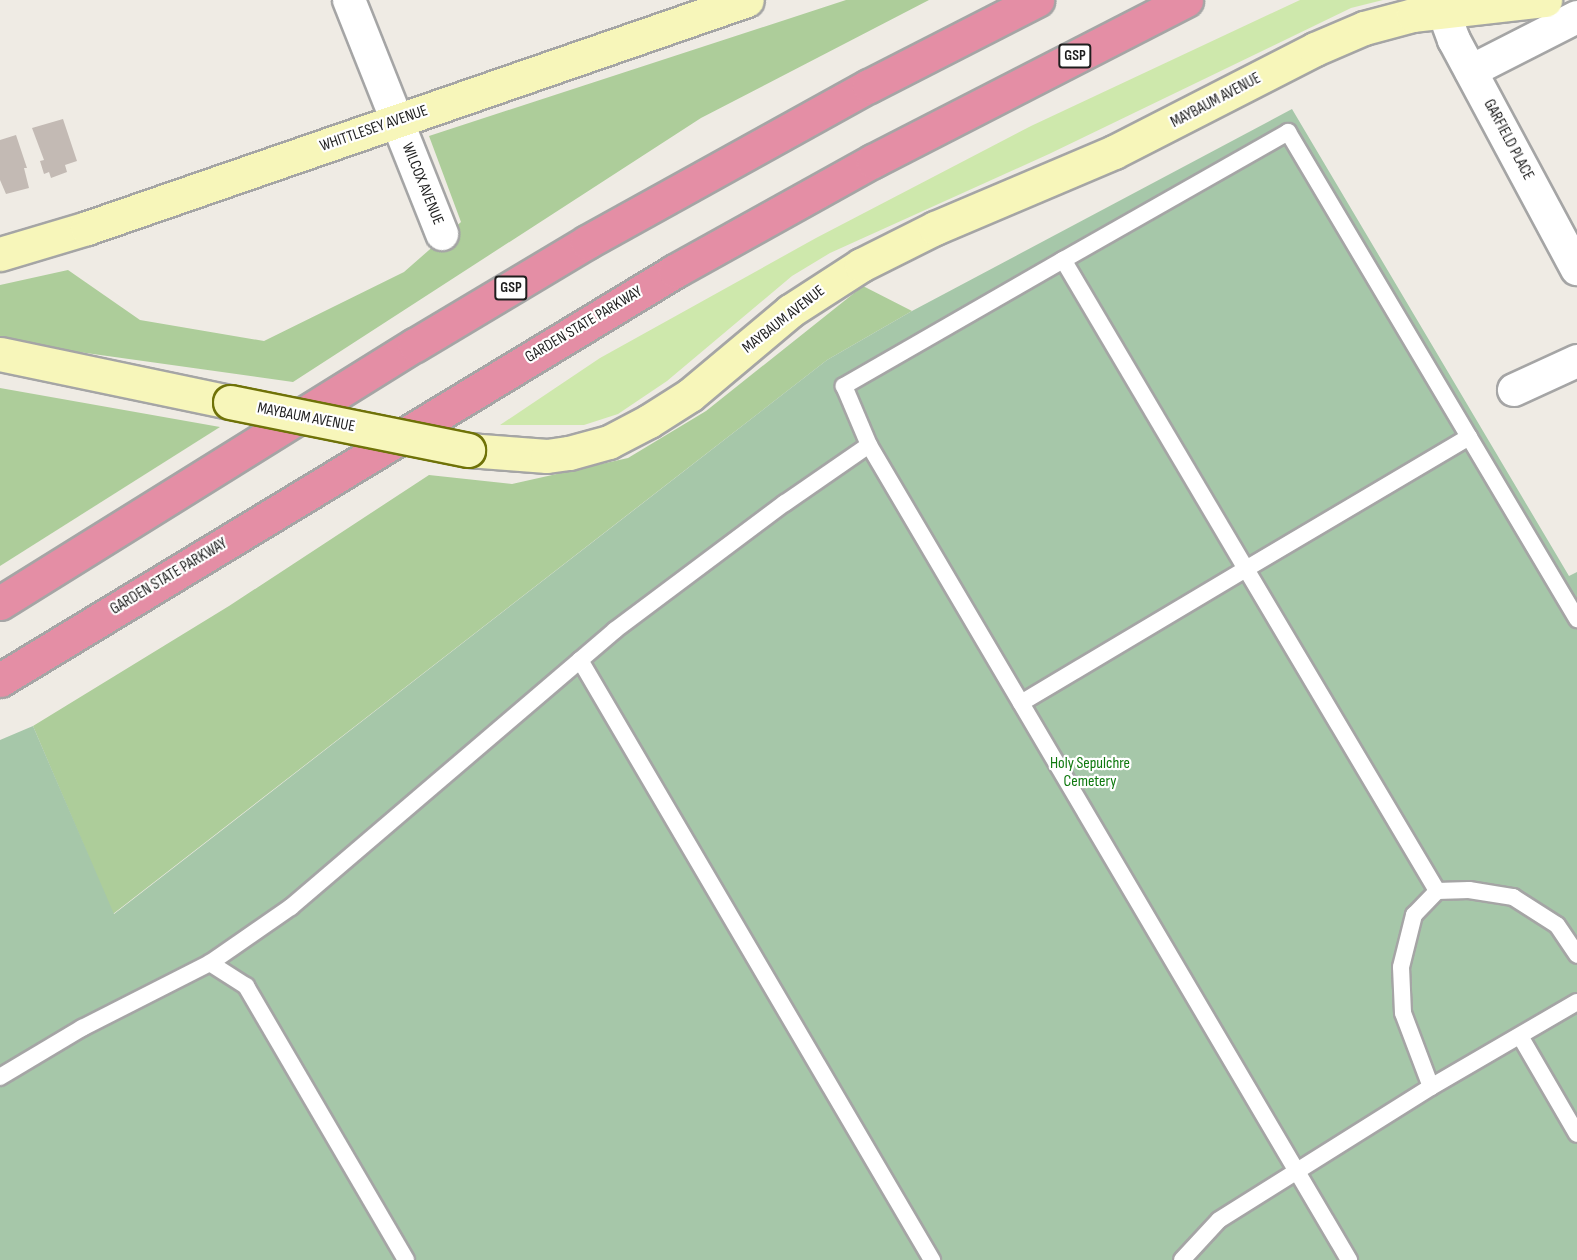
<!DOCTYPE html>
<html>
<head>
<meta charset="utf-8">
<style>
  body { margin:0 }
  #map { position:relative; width:1577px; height:1260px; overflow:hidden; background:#efebe4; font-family:"Sofia Sans Condensed",sans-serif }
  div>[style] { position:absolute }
  .grass>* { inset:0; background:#cee8ac }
  .forest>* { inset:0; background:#adcd9a }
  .cemetery>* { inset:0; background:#a6c7a9 }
  .building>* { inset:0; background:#c3bab4 }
  .roads { filter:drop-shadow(2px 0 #a5a5a5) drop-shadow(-2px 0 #a5a5a5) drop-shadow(0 2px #a5a5a5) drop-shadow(0 -2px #a5a5a5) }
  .service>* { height:16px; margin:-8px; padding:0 8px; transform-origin:8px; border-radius:8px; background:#fff }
  .minor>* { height:32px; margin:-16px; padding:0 16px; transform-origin:16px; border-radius:16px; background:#fff }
  .secondary>* { height:33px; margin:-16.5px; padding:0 16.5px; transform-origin:16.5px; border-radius:16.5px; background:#f7f6ba }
  .motorway>* { height:33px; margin:-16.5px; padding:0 16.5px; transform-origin:16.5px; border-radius:16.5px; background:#e48ea5 }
  .bridges { filter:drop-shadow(2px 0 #6f7208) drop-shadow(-2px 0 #6f7208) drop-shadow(0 2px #6f7208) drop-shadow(0 -2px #6f7208) }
  .secondary-bridge>* { height:33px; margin:-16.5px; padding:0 16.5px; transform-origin:16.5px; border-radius:16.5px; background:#f7f6ba }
  span { translate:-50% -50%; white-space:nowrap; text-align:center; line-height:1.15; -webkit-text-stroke:4.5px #fff; paint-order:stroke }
  .shield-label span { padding:2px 4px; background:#fff; border:2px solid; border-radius:4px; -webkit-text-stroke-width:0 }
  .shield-label { font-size:15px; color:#1e1e1e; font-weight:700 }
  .street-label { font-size:16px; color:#1e1e1e }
  .park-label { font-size:16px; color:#0f790f }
</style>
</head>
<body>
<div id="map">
  <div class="grass">
    <div style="clip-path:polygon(1300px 0,1383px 0,1351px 8px,1049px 154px,830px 253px,792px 276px,667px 381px,618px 414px,584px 425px,500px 425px,600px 358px,816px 238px,1031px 126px)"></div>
  </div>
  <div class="forest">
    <div style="clip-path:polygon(846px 0,929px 0,701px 118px,293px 382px,0 341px,0 285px,68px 270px,140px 320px,264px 341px,404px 272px,461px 222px,429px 136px)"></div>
    <div style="clip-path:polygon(863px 286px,912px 311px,827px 360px,113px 914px,33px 726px,229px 606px,429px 475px,512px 484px,628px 458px,706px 411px)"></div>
    <div style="clip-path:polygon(0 388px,220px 427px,0 566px)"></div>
  </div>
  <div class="cemetery">
    <div style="clip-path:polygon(1292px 109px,1569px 576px,1577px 572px,1577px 1260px,0 1260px,0 740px,33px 726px,114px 914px,827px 360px,912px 311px)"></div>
  </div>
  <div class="building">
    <div style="clip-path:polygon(63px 119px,77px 161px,65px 165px,67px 172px,51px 178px,49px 172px,44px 174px,40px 161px,44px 160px,32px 128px)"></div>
    <div style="clip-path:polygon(16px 135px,27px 168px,24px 168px,29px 188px,6px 194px,0 180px,0 140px)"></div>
  </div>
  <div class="roads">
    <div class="service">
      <div style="left:1063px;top:260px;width:259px;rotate:-29.6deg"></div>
      <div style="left:1288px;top:132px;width:355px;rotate:59.3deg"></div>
      <div style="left:1469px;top:437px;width:259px;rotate:149.4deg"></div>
      <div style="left:1246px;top:569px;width:359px;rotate:-120.6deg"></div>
      <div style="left:1063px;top:260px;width:253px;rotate:150.1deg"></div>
      <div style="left:844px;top:386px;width:64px;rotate:67deg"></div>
      <div style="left:869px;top:445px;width:946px;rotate:59.5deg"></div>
      <div style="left:1469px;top:437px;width:212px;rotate:59.3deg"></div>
      <div style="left:580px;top:660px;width:696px;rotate:59.6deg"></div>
      <div style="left:1021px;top:703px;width:262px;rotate:-30.8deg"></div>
      <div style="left:1246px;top:569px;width:374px;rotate:59.3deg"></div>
      <div style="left:1437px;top:891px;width:32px;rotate:-2deg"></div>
      <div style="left:1469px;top:890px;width:45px;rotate:9deg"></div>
      <div style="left:1513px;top:897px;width:52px;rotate:32.5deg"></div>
      <div style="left:1557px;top:925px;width:36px;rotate:56deg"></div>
      <div style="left:210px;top:963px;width:43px;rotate:32.6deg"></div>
      <div style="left:246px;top:986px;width:317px;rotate:59.7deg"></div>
      <div style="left:1520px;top:1036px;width:113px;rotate:59.8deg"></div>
      <div style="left:0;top:1077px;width:96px;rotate:-30.9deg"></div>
      <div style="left:82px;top:1028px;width:144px;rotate:-26.9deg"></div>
      <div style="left:210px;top:963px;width:98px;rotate:-34.7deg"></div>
      <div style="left:291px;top:907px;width:426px;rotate:-40.5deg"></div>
      <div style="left:615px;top:630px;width:212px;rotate:-36.8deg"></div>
      <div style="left:785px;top:503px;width:102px;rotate:-34.6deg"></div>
      <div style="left:1431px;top:1087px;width:79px;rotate:-110.7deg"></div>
      <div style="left:1403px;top:1013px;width:46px;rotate:-92.5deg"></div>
      <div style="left:1401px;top:967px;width:54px;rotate:-76deg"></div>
      <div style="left:1414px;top:915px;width:33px;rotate:-46deg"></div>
      <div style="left:1182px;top:1260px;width:54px;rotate:-47.2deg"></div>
      <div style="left:1219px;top:1220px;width:250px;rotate:-32.1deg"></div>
      <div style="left:1431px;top:1087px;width:169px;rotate:-30.2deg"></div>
    </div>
    <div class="minor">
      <div style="left:349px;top:0;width:252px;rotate:68.3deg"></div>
      <div style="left:1443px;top:10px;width:32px;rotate:70deg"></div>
      <div style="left:1454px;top:40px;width:260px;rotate:61.8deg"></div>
      <div style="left:1471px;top:71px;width:119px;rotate:-27deg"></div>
      <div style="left:1514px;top:390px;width:69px;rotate:-24.7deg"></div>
    </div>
    <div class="secondary">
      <div style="left:0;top:254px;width:91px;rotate:-16.6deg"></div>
      <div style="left:87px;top:228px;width:698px;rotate:-19.06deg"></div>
      <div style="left:0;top:354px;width:235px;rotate:11.8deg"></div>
      <div style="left:468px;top:450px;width:79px;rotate:4.3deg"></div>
      <div style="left:547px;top:456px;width:22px;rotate:-8deg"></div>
      <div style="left:569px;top:453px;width:41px;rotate:-15.4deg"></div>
      <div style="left:609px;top:442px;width:45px;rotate:-27.7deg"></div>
      <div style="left:649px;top:421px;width:49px;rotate:-32.4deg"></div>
      <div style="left:690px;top:395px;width:131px;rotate:-40deg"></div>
      <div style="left:790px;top:311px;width:85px;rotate:-32.9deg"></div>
      <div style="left:861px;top:265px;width:83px;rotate:-26.6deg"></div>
      <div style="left:935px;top:228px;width:194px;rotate:-23deg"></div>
      <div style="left:1114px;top:152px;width:226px;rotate:-27.1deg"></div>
      <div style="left:1315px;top:49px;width:53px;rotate:-23.2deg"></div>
      <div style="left:1364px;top:28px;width:51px;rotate:-14.9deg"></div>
      <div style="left:1413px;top:15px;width:133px;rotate:-6.5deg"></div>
    </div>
    <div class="motorway">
      <div style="left:0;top:603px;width:489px;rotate:-31.9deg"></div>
      <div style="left:415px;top:345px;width:200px;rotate:-30.9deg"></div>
      <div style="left:587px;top:242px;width:322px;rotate:-29deg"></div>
      <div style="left:869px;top:86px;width:189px;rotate:-27.1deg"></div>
      <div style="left:0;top:680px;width:789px;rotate:-31.21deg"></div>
      <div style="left:675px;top:271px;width:227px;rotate:-29.1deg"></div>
      <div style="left:873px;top:161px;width:352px;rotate:-27.2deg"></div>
    </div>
  </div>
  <div class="bridges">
    <div class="secondary-bridge">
      <div style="left:230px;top:402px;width:243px;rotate:11.4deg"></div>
    </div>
  </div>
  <div class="shield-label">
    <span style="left:1075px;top:56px">GSP</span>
    <span style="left:511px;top:288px">GSP</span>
  </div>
  <div class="street-label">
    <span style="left:1216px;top:101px;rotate:-28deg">MAYBAUM AVENUE</span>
    <span style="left:374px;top:129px;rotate:-19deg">WHITTLESEY AVENUE</span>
    <span style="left:1508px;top:140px;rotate:62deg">GARFIELD PLACE</span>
    <span style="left:422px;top:184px;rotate:68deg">WILCOX AVENUE</span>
    <span style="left:784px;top:320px;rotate:-38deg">MAYBAUM AVENUE</span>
    <span style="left:584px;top:325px;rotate:-31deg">GARDEN STATE PARKWAY</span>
    <span style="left:306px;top:418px;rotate:11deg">MAYBAUM AVENUE</span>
    <span style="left:169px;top:577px;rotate:-31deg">GARDEN STATE PARKWAY</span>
  </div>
  <div class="park-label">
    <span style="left:1090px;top:773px">Holy Sepulchre<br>Cemetery</span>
  </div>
</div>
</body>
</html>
